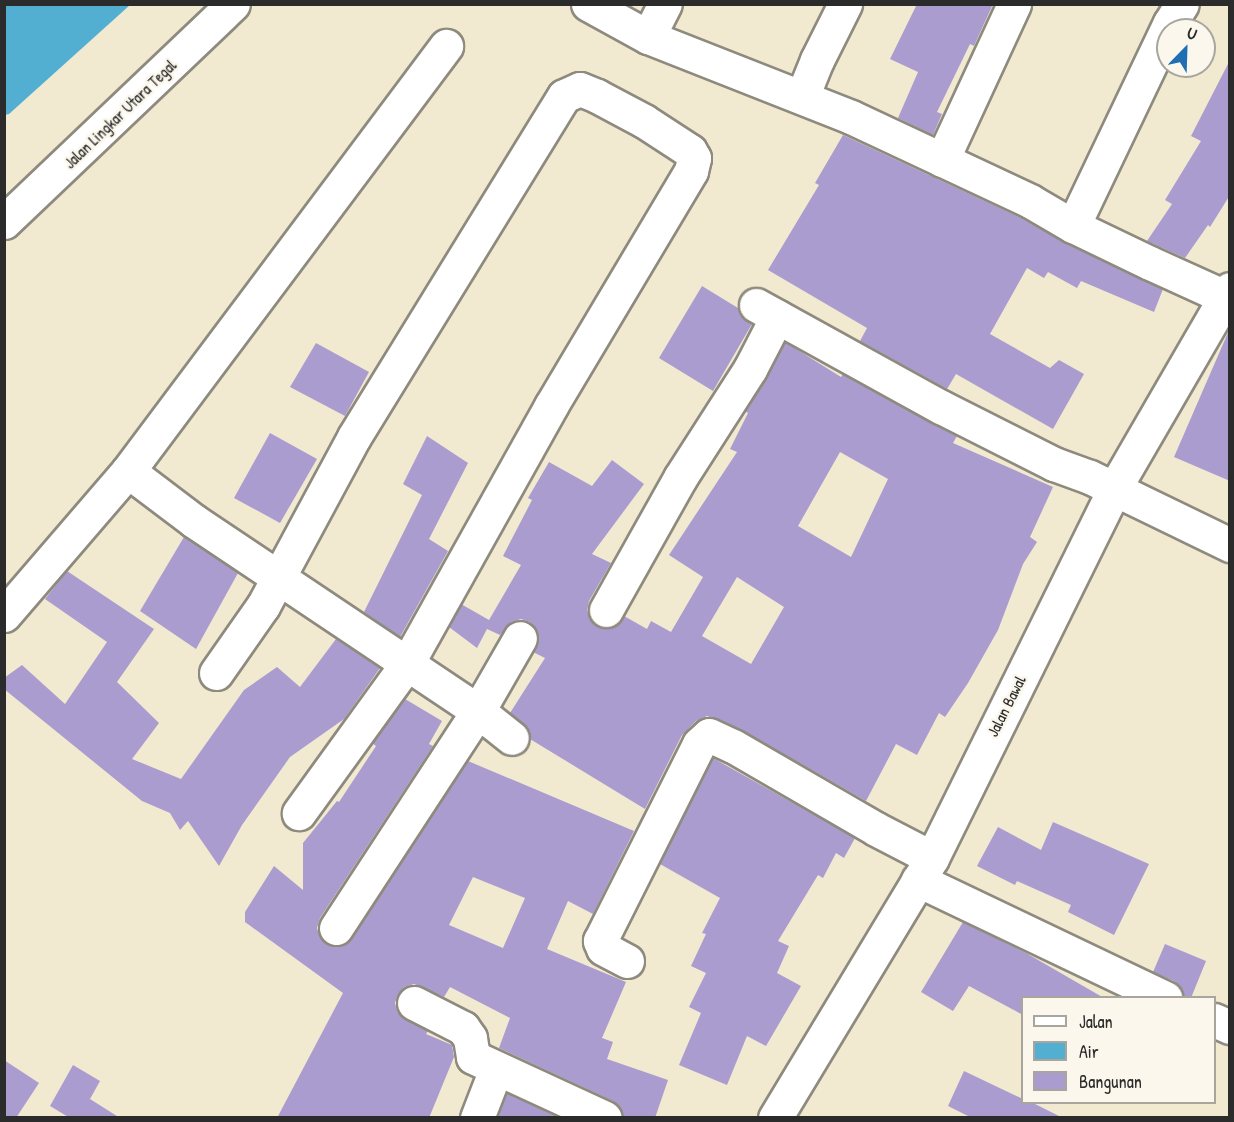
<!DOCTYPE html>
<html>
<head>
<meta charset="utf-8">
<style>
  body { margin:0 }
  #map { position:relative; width:1234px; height:1122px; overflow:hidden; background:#f1e9d0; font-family:"Patrick Hand",sans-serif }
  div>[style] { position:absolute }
  .water>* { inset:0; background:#53afd1 }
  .building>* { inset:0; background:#ab9cd0 }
  .roads { filter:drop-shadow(2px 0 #8e8a7e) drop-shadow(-2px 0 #8e8a7e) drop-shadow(0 2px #8e8a7e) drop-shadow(0 -2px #8e8a7e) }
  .minor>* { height:33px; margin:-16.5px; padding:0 16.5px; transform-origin:16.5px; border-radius:16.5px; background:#fff }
  .highway>* { height:33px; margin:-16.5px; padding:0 16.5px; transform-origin:16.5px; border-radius:16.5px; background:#fff }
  span { translate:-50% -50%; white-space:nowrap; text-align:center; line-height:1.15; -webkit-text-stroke:5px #fbf7ec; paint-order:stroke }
  .street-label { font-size:16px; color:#2b2b2b }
  .frame { position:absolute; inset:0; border:6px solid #2b2b2b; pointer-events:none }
  .legend { position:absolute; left:1021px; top:996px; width:195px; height:108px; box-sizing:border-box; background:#fbf7ec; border:2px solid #a8a59f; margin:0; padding:8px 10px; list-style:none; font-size:18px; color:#2b2b2b }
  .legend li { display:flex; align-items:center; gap:12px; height:30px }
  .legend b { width:30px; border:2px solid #a8a59f }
  .north { position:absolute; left:1156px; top:18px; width:60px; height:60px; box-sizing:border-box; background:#fbf7ec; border:2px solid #a8a59f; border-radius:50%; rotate:23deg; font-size:16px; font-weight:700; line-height:24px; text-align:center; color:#2b2b2b }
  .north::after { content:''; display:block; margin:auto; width:21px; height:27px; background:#1f6fb2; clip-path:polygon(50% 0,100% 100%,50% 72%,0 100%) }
</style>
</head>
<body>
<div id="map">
  <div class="water">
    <div style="clip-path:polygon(5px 4px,130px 4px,130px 5px,9px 114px,5px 115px)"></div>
  </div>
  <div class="building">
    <div style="clip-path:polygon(917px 4px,993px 4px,974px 46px,970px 44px,937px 112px,942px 114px,933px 135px,898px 118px,918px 72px,890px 59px)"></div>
    <div style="clip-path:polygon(1230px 60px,1230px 195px,1210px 227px,1208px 225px,1185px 258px,1147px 241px,1172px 204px,1165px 200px,1201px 141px,1191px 136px)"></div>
    <div style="clip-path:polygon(843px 135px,1021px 218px,1065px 243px,1163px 289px,1154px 312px,1081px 281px,1077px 288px,1048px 272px,1044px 278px,1027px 268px,990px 334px,1050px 368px,1059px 360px,1084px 374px,1053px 429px,956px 374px,947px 389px,860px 341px,867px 328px,768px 270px,819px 185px,815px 183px)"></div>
    <div style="clip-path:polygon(702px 286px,738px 308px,740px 315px,752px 324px,713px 391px,659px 358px)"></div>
    <div style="clip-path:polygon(1230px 328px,1230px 481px,1174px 457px)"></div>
    <div style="clip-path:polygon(evenodd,785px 342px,841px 377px,843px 374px,957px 436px,953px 443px,1053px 487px,1030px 537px,1037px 542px,1023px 564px,998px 630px,968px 683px,945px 717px,939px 713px,917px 755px,896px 744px,866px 801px,742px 730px,707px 716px,696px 721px,682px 735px,645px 809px,530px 739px,524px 724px,510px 713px,545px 658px,533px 652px,539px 637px,536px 629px,530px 622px,521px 619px,511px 622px,500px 635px,487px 629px,477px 648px,449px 627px,461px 604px,489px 620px,521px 565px,503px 556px,532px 500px,528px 498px,549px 462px,592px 486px,612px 460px,644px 484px,592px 554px,611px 563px,589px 601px,587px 610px,590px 619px,596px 626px,607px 629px,616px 626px,624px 616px,647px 629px,651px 621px,671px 632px,703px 577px,669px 555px,737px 452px,730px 449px,748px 413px,745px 411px,785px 342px,840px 452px,888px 479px,851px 557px,798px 526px,840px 452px,785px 342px,737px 577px,784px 607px,751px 664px,702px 636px,737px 577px)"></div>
    <div style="clip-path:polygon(316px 343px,369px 372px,345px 416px,290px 387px)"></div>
    <div style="clip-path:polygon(270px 433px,317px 459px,280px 523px,234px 498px)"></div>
    <div style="clip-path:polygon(427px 436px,468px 463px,429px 539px,448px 551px,400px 637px,364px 612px,422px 495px,403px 484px)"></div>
    <div style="clip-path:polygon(184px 537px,238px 573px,196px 649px,140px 611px)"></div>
    <div style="clip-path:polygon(67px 571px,154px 629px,117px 682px,159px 723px,132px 759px,181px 779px,244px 690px,277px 667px,300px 687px,336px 639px,380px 668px,344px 719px,290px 757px,242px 825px,219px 866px,188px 821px,180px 830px,170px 813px,142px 801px,4px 689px,4px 678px,22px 665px,65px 704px,107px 642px,45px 599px)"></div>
    <div style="clip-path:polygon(evenodd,405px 699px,442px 721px,429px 744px,433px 746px,320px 918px,317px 928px,320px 937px,326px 944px,336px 947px,345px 944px,352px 938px,468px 761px,634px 831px,593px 914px,568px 901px,547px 949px,626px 982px,602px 1038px,613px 1042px,607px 1059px,668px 1080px,655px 1118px,624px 1118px,621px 1108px,613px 1101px,499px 1048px,510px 1018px,450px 987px,444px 997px,414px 984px,404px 987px,398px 994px,395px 1003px,398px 1013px,428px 1031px,426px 1034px,452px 1045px,454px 1057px,429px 1118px,277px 1118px,343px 993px,245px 922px,245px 912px,274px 866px,303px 890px,303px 843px,337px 801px,339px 802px,376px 746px,372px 743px,405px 699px,473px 877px,525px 898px,503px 948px,449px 925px,473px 877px)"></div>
    <div style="clip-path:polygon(713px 758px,855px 838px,844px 858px,836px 853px,823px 878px,818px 875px,778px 941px,789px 946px,777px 973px,801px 986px,766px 1046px,747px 1036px,727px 1085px,679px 1065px,701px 1013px,689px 1007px,706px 973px,691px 966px,706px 934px,702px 933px,720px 898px,660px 864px)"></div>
    <div style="clip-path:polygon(1053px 822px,1149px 864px,1114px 935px,1068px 912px,1071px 905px,1017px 881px,1015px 885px,977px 866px,998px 827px,1041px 850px)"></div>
    <div style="clip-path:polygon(963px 922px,1026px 953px,1104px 998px,1023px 998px,1023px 1015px,969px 986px,953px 1011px,921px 992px)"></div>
    <div style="clip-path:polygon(1165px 944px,1206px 961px,1191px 998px,1184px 997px,1181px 988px,1174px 981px,1153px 972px)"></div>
    <div style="clip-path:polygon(4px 1060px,39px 1083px,16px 1118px,4px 1118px)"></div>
    <div style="clip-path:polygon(73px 1065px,100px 1081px,90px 1099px,120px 1118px,70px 1118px,50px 1106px)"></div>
    <div style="clip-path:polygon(964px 1071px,1023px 1099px,1023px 1102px,1031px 1102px,1063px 1118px,972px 1118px,948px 1106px)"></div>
    <div style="clip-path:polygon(507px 1093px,559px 1118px,497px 1118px)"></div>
  </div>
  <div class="roads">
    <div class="minor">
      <div style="left:588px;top:4px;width:68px;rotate:28.8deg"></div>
      <div style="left:648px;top:37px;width:218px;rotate:21.5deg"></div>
      <div style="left:851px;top:117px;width:198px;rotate:25.1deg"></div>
      <div style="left:1030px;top:201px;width:50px;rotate:30.2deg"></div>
      <div style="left:1073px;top:226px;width:85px;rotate:25.7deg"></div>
      <div style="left:1150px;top:263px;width:82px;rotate:24.4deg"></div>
      <div style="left:648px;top:37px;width:37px;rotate:-63deg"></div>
      <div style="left:802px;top:97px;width:40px;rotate:-68deg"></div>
      <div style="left:817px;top:60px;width:63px;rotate:-63.4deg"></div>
      <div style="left:942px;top:160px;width:172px;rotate:-65.2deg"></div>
      <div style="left:1073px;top:226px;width:225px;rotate:-64.5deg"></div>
      <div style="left:1170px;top:23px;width:22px;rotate:-58deg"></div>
      <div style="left:756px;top:305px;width:211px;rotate:28.9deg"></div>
      <div style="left:941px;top:407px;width:127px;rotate:26.8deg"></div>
      <div style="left:1054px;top:464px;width:38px;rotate:20deg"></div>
      <div style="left:1090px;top:477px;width:156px;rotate:25.9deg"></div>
      <div style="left:128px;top:471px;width:531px;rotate:-53.19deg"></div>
      <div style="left:606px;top:610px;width:151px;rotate:-60.7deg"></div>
      <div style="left:680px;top:478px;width:130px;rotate:-57.3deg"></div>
      <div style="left:750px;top:369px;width:59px;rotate:-62.6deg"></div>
      <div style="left:4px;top:615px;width:190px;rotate:-49.3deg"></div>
      <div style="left:128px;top:471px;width:83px;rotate:37.1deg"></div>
      <div style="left:194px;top:521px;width:342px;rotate:33.8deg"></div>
      <div style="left:478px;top:711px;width:43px;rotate:38.5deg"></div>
      <div style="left:216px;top:673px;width:82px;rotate:-55deg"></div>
      <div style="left:263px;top:606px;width:192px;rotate:-61.7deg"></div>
      <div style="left:354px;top:437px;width:400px;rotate:-58.4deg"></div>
      <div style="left:564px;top:96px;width:17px;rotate:-24deg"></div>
      <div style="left:580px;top:89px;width:18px;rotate:22deg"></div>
      <div style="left:597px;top:96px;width:53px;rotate:28deg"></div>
      <div style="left:644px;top:121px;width:55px;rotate:33.1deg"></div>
      <div style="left:690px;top:151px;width:8px;rotate:60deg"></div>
      <div style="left:694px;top:158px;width:13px;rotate:103deg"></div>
      <div style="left:691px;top:171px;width:274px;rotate:120.8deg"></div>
      <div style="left:551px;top:406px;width:297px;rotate:119.2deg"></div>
      <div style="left:406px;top:665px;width:183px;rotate:125.9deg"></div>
      <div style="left:918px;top:880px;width:274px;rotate:25.5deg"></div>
      <div style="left:336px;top:928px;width:259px;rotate:-56.8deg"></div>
      <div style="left:478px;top:711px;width:84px;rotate:-60.1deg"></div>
      <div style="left:627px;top:961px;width:27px;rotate:-152deg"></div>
      <div style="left:603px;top:948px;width:8px;rotate:-113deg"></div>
      <div style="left:600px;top:941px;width:220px;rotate:-63.3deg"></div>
      <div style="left:699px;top:744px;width:13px;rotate:-42deg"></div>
      <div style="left:709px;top:735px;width:26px;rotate:25deg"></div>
      <div style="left:733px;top:746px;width:165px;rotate:30.1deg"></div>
      <div style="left:876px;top:829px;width:63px;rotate:27.4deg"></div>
      <div style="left:414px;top:1003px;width:55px;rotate:27deg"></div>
      <div style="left:463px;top:1028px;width:12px;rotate:55deg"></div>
      <div style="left:470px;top:1038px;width:19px;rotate:81deg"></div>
      <div style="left:473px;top:1057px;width:145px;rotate:24.8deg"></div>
      <div style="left:1214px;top:1020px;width:17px;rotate:24deg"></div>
      <div style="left:477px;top:1118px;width:53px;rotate:-68.8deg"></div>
      <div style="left:775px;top:1118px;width:304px;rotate:-58.9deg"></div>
      <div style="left:932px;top:858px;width:411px;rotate:-63.7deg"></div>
      <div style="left:1114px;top:489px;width:231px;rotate:-59.9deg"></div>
    </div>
    <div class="highway">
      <div style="left:4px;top:222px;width:316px;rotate:-43.6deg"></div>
    </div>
  </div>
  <div class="street-label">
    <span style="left:120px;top:114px;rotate:-44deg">Jalan Lingkar Utara Tegal</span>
    <span style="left:1006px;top:706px;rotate:-63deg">Jalan Bawal</span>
  </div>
  <div class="frame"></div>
  <ul class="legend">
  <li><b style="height:8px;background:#fff"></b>Jalan</li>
  <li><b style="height:16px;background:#53afd1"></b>Air</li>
  <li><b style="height:16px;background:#ab9cd0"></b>Bangunan</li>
  </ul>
  <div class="north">U</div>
</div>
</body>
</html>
